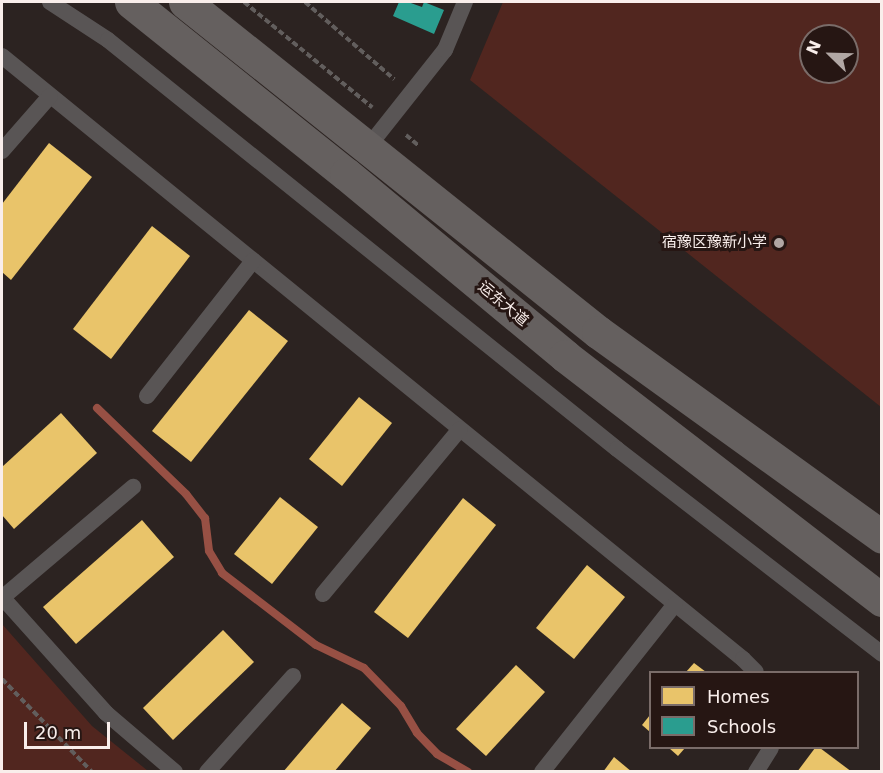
<!DOCTYPE html>
<html>
<head>
<meta charset="utf-8">
<style>
  body { margin:0 }
  #map { position:relative; width:883px; height:773px; overflow:hidden; background:#2c2321; font-family:"DejaVu Sans","Noto Sans SC",sans-serif }
  div>[style] { position:absolute }
  .green>* { inset:0; background:#51261f }
  .homes>* { inset:0; background:#e9c46a }
  .schools>* { inset:0; background:#2a9d8f }
  .stream>* { height:8px; margin:-4px; padding:0 4px; transform-origin:4px; border-radius:4px; background:#975044 }
  .path>* { height:4px; margin-top:-2px; transform-origin:0; background:repeating-linear-gradient(90deg,#625e5d 0 6px,transparent 0 9px) }
  .service>* { height:16px; margin:-8px; padding:0 8px; transform-origin:8px; border-radius:8px; background:#595555 }
  .secondary>* { height:33px; margin:-16.5px; padding:0 16.5px; transform-origin:16.5px; border-radius:16.5px; background:#65605f }
  .dots>* { width:16px; height:16px; translate:-50% -50%; box-sizing:border-box; border:3px solid #261613; border-radius:50% }
  span { translate:-50% -50%; white-space:nowrap; text-align:center; line-height:1.15; -webkit-text-stroke:6px #261613; paint-order:stroke }
  .poi-label { font-size:15px; color:#f9eeeb }
  .right { translate:-100% -50%; text-align:right }
  .street-label { font-size:15px; color:#f9eeeb }
  .frame { position:absolute; inset:0; border:3px solid #f9eeeb; pointer-events:none }
  .legend { position:absolute; left:649px; top:671px; width:210px; height:78px; box-sizing:border-box; background:#261613; border:2px solid #7a6c69; margin:0; padding:8px 10px; list-style:none; font-size:18px; color:#f9eeeb }
  .legend li { display:flex; align-items:center; gap:12px; height:30px }
  .legend b { width:30px; border:2px solid #7a6c69 }
  .north { position:absolute; left:799px; top:24px; width:60px; height:60px; box-sizing:border-box; background:#261613; border:2px solid #7a6c69; border-radius:50%; rotate:293deg; font-size:16px; font-weight:700; line-height:24px; text-align:center; color:#f9eeeb }
  .north::after { content:''; display:block; margin:auto; width:21px; height:27px; background:#b1a7a4; clip-path:polygon(50% 0,100% 100%,50% 72%,0 100%) }
  .scale { position:absolute; left:24px; top:722px; width:86px; height:27px; box-sizing:border-box; border:3px solid #f9eeeb; border-top:0; padding-left:8px; font-size:18px; line-height:21px; white-space:nowrap; color:#f9eeeb; -webkit-text-stroke:4px #261613; paint-order:stroke }
</style>
</head>
<body>
<div id="map">
  <div class="green">
    <div style="clip-path:polygon(evenodd,503px 2px,881px 2px,881px 407px,470px 80px,503px 2px,811px 36px,847px 36px,847px 72px,811px 72px,811px 36px)"></div>
    <div style="clip-path:polygon(2px 624px,92px 726px,148px 771px,2px 771px)"></div>
  </div>
  <div class="homes">
    <div style="clip-path:polygon(49px 143px,92px 177px,11px 280px,2px 272px,2px 204px)"></div>
    <div style="clip-path:polygon(152px 226px,190px 256px,111px 359px,73px 329px)"></div>
    <div style="clip-path:polygon(249px 310px,288px 341px,191px 462px,152px 431px)"></div>
    <div style="clip-path:polygon(359px 397px,392px 423px,342px 486px,309px 459px)"></div>
    <div style="clip-path:polygon(61px 413px,97px 453px,14px 529px,2px 515px,2px 467px)"></div>
    <div style="clip-path:polygon(280px 497px,318px 527px,272px 584px,234px 554px)"></div>
    <div style="clip-path:polygon(463px 498px,496px 525px,408px 638px,374px 612px)"></div>
    <div style="clip-path:polygon(142px 520px,174px 557px,76px 644px,43px 607px)"></div>
    <div style="clip-path:polygon(587px 565px,625px 597px,574px 659px,536px 628px)"></div>
    <div style="clip-path:polygon(223px 630px,254px 662px,173px 740px,143px 708px)"></div>
    <div style="clip-path:polygon(694px 663px,706px 672px,686px 672px)"></div>
    <div style="clip-path:polygon(516px 665px,545px 692px,486px 756px,456px 729px)"></div>
    <div style="clip-path:polygon(342px 703px,371px 728px,334px 772px,283px 772px)"></div>
    <div style="clip-path:polygon(650px 715px,650px 732px,642px 725px)"></div>
    <div style="clip-path:polygon(669px 748px,685px 748px,678px 756px)"></div>
    <div style="clip-path:polygon(815px 748px,820px 748px,852px 772px,797px 772px)"></div>
    <div style="clip-path:polygon(614px 757px,632px 772px,603px 772px)"></div>
  </div>
  <div class="schools">
    <div style="clip-path:polygon(399px 2px,408px 2px,422px 7px,424px 2px,444px 10px,434px 34px,393px 16px)"></div>
  </div>
  <div class="stream">
    <div style="left:97px;top:408px;width:124px;rotate:44deg"></div>
    <div style="left:186px;top:494px;width:31px;rotate:52deg"></div>
    <div style="left:205px;top:518px;width:33px;rotate:83deg"></div>
    <div style="left:209px;top:551px;width:26px;rotate:59deg"></div>
    <div style="left:222px;top:573px;width:118px;rotate:37.5deg"></div>
    <div style="left:316px;top:645px;width:53px;rotate:25.6deg"></div>
    <div style="left:364px;top:668px;width:53px;rotate:45.8deg"></div>
    <div style="left:401px;top:706px;width:31px;rotate:59deg"></div>
    <div style="left:417px;top:733px;width:29px;rotate:46deg"></div>
    <div style="left:437px;top:754px;width:36px;rotate:30deg"></div>
  </div>
  <div class="path">
    <div style="left:244px;top:2px;width:166px;rotate:39.4deg"></div>
    <div style="left:305px;top:2px;width:118px;rotate:40.9deg"></div>
    <div style="left:406px;top:135px;width:17px;rotate:40deg"></div>
    <div style="left:2px;top:679px;width:129px;rotate:45.9deg"></div>
  </div>
  <div class="service">
    <div style="left:50px;top:2px;width:69px;rotate:33.2deg"></div>
    <div style="left:108px;top:40px;width:653px;rotate:38.78deg"></div>
    <div style="left:617px;top:449px;width:335px;rotate:37.7deg"></div>
    <div style="left:2px;top:56px;width:955px;rotate:39.14deg"></div>
    <div style="left:743px;top:659px;width:18px;rotate:45deg"></div>
    <div style="left:368px;top:147px;width:124px;rotate:-51.6deg"></div>
    <div style="left:445px;top:50px;width:52px;rotate:-67.4deg"></div>
    <div style="left:2px;top:151px;width:73px;rotate:-48.9deg"></div>
    <div style="left:147px;top:396px;width:172px;rotate:-51.9deg"></div>
    <div style="left:323px;top:594px;width:214px;rotate:-50.3deg"></div>
    <div style="left:2px;top:597px;width:156px;rotate:48.1deg"></div>
    <div style="left:106px;top:713px;width:91px;rotate:40.5deg"></div>
    <div style="left:2px;top:598px;width:172px;rotate:-40.3deg"></div>
    <div style="left:207px;top:772px;width:129px;rotate:-48.1deg"></div>
    <div style="left:542px;top:772px;width:214px;rotate:-51.6deg"></div>
    <div style="left:756px;top:772px;width:28px;rotate:-58deg"></div>
  </div>
  <div class="secondary">
    <div style="left:131px;top:2px;width:275px;rotate:38.7deg"></div>
    <div style="left:346px;top:174px;width:285px;rotate:39.7deg"></div>
    <div style="left:565px;top:356px;width:400px;rotate:37.6deg"></div>
    <div style="left:185px;top:2px;width:529px;rotate:38.63deg"></div>
    <div style="left:598px;top:332px;width:350px;rotate:35.8deg"></div>
  </div>
  <div class="dots">
    <div style="left:779px;top:243px;background:#b1a7a4"></div>
  </div>
  <div class="poi-label">
    <span class="right" style="left:767px;top:243px">宿豫区豫新小学</span>
  </div>
  <div class="street-label">
    <span style="left:503px;top:304px;rotate:40deg">运东大道</span>
  </div>
  <div class="frame"></div>
  <ul class="legend">
  <li><b style="height:16px;background:#e9c46a"></b>Homes</li>
  <li><b style="height:16px;background:#2a9d8f"></b>Schools</li>
  </ul>
  <div class="north">N</div>
  <div class="scale">20 m</div>
</div>
</body>
</html>
